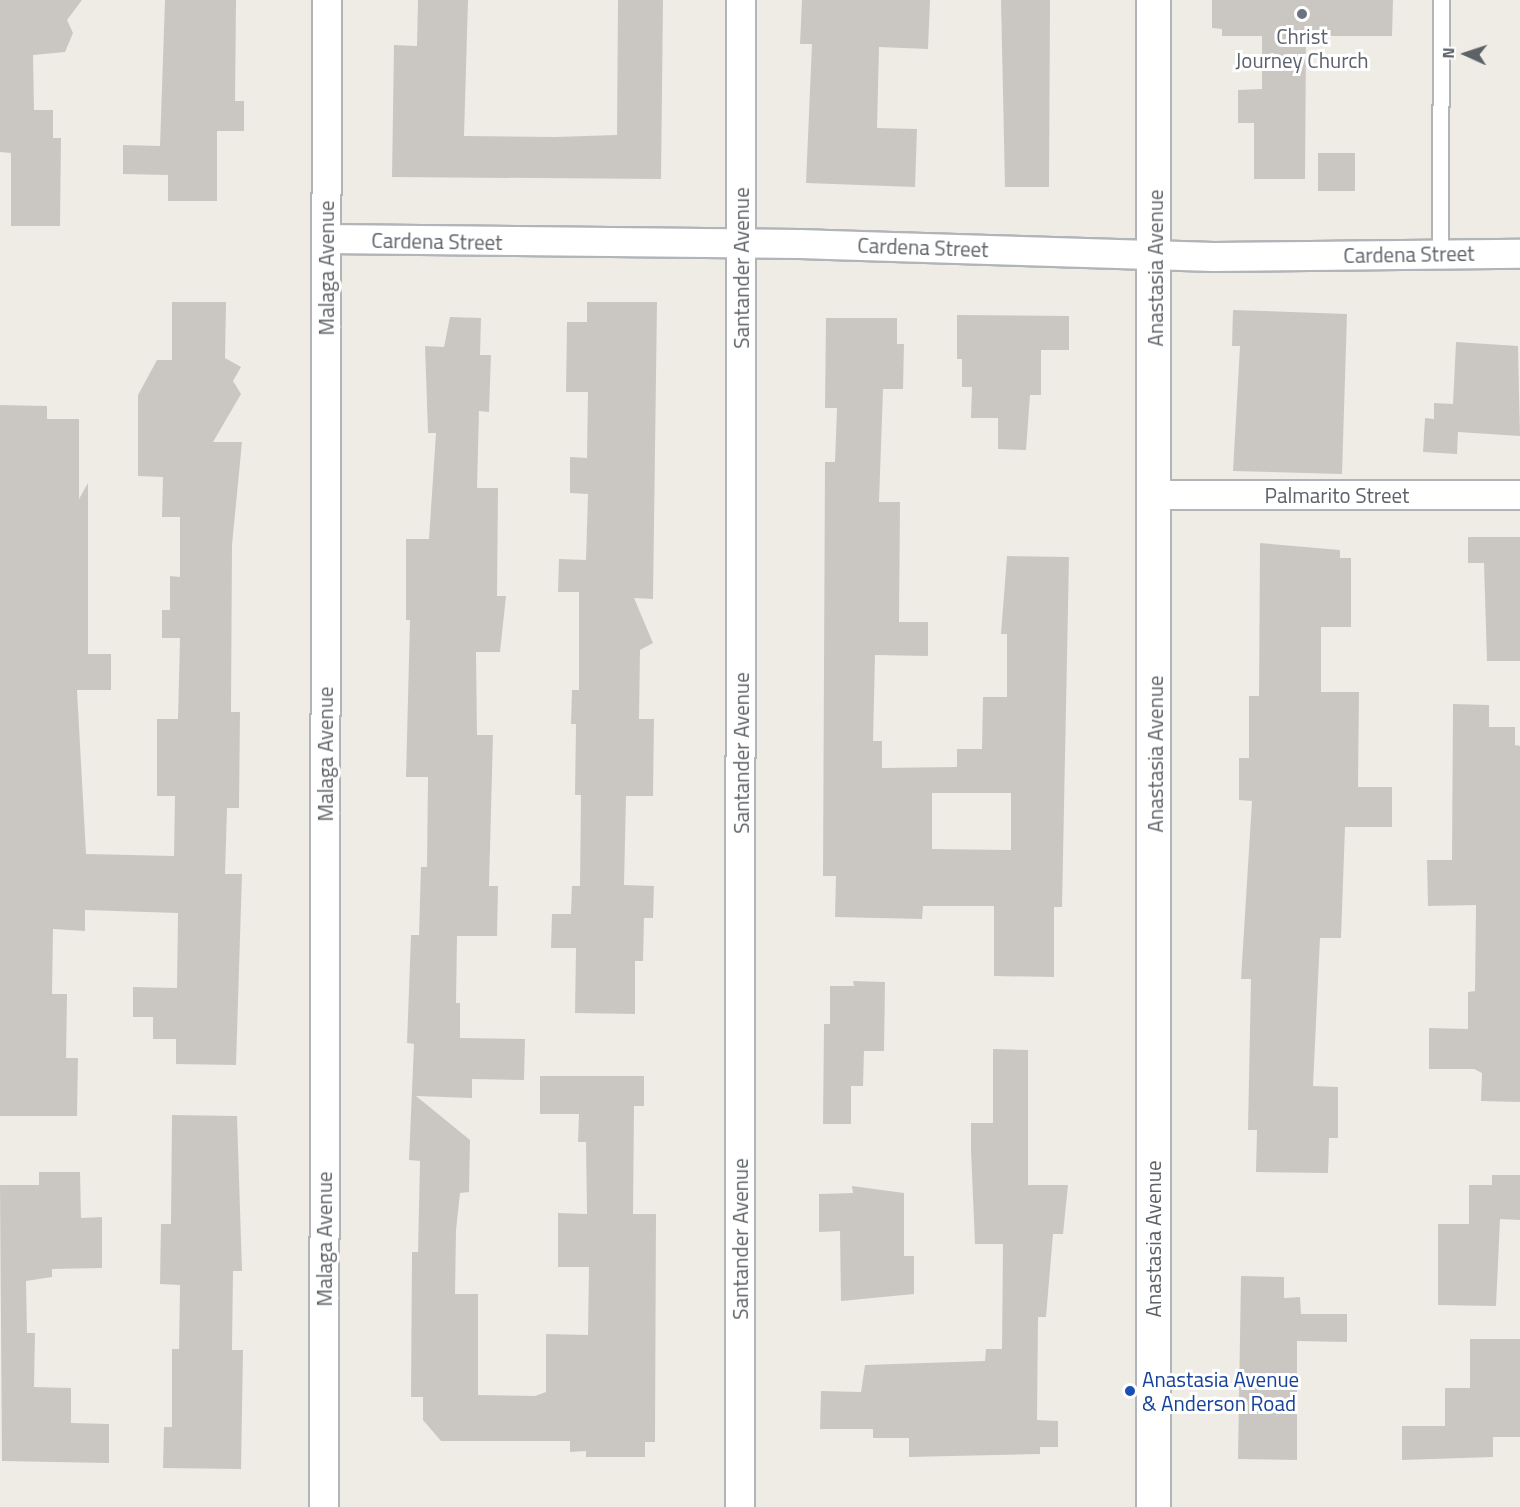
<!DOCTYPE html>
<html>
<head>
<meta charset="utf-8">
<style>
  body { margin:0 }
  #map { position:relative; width:1520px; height:1507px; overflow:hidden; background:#efece6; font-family:"Titillium Web",sans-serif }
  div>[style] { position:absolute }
  .building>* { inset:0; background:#cac7c3 }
  .roads { filter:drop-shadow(2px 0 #b1b4b8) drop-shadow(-2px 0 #b1b4b8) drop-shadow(0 2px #b1b4b8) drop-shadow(0 -2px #b1b4b8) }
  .lane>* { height:15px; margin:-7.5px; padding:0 7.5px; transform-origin:7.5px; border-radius:7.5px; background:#fff }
  .street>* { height:28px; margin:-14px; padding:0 14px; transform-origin:14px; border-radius:14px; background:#fff }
  .secondary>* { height:33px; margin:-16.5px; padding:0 16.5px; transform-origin:16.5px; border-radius:16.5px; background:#fff }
  .dots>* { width:16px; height:16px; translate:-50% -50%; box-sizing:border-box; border:3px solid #fff; border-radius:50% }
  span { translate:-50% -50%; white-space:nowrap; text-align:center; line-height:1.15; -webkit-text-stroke:6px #fff; paint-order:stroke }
  .worship-label { font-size:21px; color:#5b616d }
  .street-label { font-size:21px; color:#5d6266 }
  .transit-label { font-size:21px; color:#164399 }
  .left { translate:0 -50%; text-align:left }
  .north { position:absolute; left:1436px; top:24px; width:60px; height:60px; -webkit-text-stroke:4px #fff; paint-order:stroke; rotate:273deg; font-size:16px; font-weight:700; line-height:24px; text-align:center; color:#5d6266 }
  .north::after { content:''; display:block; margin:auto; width:21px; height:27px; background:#5d6266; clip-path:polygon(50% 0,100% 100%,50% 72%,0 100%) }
</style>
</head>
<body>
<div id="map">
  <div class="building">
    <div style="clip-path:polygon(0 0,82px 0,67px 20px,73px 33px,65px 52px,33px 55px,34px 110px,53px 110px,53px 138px,61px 138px,60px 226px,11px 226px,11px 153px,0 152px)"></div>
    <div style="clip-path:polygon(165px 0,236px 0,235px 101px,244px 101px,244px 131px,217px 131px,217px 201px,168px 201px,168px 175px,123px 174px,123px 145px,160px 146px)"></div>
    <div style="clip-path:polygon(418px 0,468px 0,464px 136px,555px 137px,617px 135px,618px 0,663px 0,661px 179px,392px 177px,394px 45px,417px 46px)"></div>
    <div style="clip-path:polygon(802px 0,930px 0,928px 49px,879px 47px,877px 128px,917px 129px,915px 187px,806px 183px,812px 44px,800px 44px)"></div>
    <div style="clip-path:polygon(1001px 0,1050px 0,1049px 187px,1005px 187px)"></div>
    <div style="clip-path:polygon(1212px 0,1393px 0,1392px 36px,1306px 36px,1305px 179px,1254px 179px,1254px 123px,1238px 123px,1238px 90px,1262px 89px,1262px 36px,1222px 36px,1222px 29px,1212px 28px)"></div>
    <div style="clip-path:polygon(1318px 153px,1355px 153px,1355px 191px,1318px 191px)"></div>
    <div style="clip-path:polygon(172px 302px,226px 302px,225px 358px,241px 367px,233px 381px,241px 394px,213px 442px,242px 442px,232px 545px,231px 712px,240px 712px,239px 808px,227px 808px,225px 874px,242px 874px,236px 1065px,176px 1064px,176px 1039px,153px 1039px,153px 1017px,133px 1017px,133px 987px,177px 988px,178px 913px,85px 910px,85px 931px,53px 929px,52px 994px,67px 994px,66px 1058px,78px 1058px,77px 1116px,0 1116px,0 405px,47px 406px,47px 419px,79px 419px,79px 499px,88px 483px,88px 654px,111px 654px,111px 690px,77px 690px,86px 854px,174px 856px,175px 796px,157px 796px,157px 719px,178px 719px,180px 638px,162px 638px,162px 610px,170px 610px,170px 576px,180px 577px,180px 517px,162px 517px,163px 477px,138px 476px,138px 395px,157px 360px,172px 360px)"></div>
    <div style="clip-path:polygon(587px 302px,657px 302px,653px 599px,634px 598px,653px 643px,640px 650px,639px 719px,654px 719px,653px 796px,626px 796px,624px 885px,654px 886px,653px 918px,644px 918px,643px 961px,635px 961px,635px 1014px,575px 1013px,576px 948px,551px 948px,552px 914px,571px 914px,572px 886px,580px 886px,581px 795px,575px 795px,576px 724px,571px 724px,572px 690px,579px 690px,579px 592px,558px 592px,559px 559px,586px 560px,588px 494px,570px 493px,570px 457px,587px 458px,588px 392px,566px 392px,567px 322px,587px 322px)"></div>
    <div style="clip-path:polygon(1233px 310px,1347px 314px,1342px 474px,1233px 471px,1240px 346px,1232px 346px)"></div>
    <div style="clip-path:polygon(957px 315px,1069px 316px,1069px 350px,1041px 350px,1041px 395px,1030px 395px,1026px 450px,998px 449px,998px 418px,971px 418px,972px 387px,962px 387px,962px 359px,957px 359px)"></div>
    <div style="clip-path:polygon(450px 317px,481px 318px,480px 355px,491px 355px,489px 412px,479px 411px,477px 488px,498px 488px,497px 596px,506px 596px,500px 652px,476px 652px,477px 735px,493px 735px,489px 886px,498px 886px,497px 936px,457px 936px,456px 1003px,460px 1003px,460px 1038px,525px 1039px,524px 1080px,472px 1079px,472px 1098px,416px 1096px,470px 1140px,469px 1192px,460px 1193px,456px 1230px,455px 1294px,478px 1294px,478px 1395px,535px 1396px,546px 1392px,546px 1334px,588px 1335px,589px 1267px,558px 1267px,558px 1213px,587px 1214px,586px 1142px,578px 1142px,579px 1114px,540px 1114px,540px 1076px,644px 1076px,644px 1106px,634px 1106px,633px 1214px,656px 1214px,655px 1442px,645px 1442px,645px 1457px,586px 1457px,586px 1451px,570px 1452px,570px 1441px,441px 1441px,423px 1420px,423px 1397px,411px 1397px,412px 1252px,418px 1252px,420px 1161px,409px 1160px,414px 1044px,407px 1043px,411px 935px,419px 935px,421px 867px,427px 867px,428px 777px,406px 777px,410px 620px,406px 620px,406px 539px,429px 539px,436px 433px,428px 433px,425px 346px,444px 347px)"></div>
    <div style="clip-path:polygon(evenodd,826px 318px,897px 318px,897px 344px,904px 344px,903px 389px,883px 389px,879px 502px,900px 502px,899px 622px,928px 622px,928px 656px,875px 655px,873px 741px,882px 741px,882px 768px,957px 767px,957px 749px,982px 749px,983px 697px,1007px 697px,1007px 634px,1001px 634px,1007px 556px,1069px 557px,1062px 907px,1054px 907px,1054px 977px,994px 976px,994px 906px,923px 906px,922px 919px,835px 917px,836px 876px,823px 876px,825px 462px,835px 462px,837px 408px,825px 408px,826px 318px,932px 793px,1011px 793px,1011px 850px,932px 849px,932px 793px)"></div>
    <div style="clip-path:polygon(1456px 342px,1518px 346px,1520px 436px,1458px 432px,1457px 454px,1423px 452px,1425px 418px,1434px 419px,1434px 403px,1453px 404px)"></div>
    <div style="clip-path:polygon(1468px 537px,1520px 537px,1520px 661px,1487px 661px,1484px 563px,1468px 563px)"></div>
    <div style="clip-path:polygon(1260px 543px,1340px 550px,1340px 558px,1351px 558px,1351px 627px,1321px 627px,1321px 692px,1359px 692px,1358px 787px,1392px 787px,1392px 827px,1345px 827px,1341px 938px,1320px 938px,1313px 1086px,1338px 1087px,1338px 1138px,1329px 1138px,1328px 1173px,1256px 1172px,1257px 1130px,1248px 1130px,1251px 979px,1241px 979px,1252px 801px,1239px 800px,1239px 758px,1249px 758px,1249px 696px,1259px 696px)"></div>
    <div style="clip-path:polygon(1453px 704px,1489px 705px,1489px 727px,1515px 727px,1515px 745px,1520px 746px,1520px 1102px,1481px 1101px,1482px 1073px,1474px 1069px,1429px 1069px,1429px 1028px,1468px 1029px,1468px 992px,1475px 991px,1476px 905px,1428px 906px,1427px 860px,1452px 860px)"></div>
    <div style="clip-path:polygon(853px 981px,885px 982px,884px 1051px,864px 1051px,863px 1086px,851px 1086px,851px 1124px,823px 1124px,824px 1024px,830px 1024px,830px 986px,854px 986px)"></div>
    <div style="clip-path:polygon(993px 1049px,1028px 1050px,1028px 1185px,1068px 1185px,1063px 1234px,1053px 1234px,1046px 1317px,1038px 1317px,1037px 1420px,1058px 1421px,1058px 1447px,1040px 1447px,1040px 1454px,909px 1457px,909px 1438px,873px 1438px,873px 1429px,820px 1429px,821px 1391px,861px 1392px,865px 1365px,985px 1361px,986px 1349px,1002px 1349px,1003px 1244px,975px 1244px,971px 1150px,971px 1123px,993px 1123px)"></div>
    <div style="clip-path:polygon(172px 1115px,237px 1116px,242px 1271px,233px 1271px,232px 1350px,243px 1350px,241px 1469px,163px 1468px,164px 1427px,172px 1427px,172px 1349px,179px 1349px,180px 1285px,160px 1284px,161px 1224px,171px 1224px)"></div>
    <div style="clip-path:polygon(39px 1172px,80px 1172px,81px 1218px,102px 1217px,102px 1268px,52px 1269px,52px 1277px,26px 1281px,27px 1333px,35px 1333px,34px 1387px,71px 1388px,71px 1423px,109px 1424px,109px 1463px,2px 1461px,0 1185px,39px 1185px)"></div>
    <div style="clip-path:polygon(1492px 1175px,1520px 1175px,1520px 1220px,1500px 1219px,1496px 1306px,1438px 1305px,1438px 1224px,1469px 1224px,1469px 1185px,1492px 1185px)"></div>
    <div style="clip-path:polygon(852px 1186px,904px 1193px,904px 1256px,914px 1256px,914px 1294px,841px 1301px,840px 1231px,819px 1232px,819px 1194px,853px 1193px)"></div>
    <div style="clip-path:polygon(1241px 1276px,1284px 1277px,1284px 1298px,1300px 1297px,1301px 1314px,1347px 1314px,1347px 1342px,1297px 1341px,1297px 1460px,1238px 1459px)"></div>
    <div style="clip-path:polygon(1470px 1339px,1520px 1339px,1520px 1437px,1493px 1437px,1493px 1457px,1402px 1460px,1402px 1426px,1445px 1426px,1445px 1388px,1470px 1388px)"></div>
  </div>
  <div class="roads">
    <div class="lane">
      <div style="left:1440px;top:254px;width:254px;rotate:-89.8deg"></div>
    </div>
    <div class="street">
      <div style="left:326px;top:239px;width:474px;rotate:0.6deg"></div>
      <div style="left:800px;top:244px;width:414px;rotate:1.8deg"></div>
      <div style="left:1214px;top:257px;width:306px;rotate:-0.6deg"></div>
      <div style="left:1154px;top:495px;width:366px"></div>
      <div style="left:324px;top:1507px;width:1507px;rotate:-89.89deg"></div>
      <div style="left:740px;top:1507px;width:1507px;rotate:-89.96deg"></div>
    </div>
    <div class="secondary">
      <div style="left:1153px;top:1507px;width:1507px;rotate:-90deg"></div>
    </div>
  </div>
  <div class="dots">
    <div style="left:1302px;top:14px;background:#6b7280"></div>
    <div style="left:1130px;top:1391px;background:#1a4fb4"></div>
  </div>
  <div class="worship-label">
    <span style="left:1302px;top:48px">Christ<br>Journey Church</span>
  </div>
  <div class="street-label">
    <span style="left:437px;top:241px;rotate:1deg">Cardena Street</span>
    <span style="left:923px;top:247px;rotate:2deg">Cardena Street</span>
    <span style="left:1409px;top:254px;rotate:-1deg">Cardena Street</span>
    <span style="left:326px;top:268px;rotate:-90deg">Malaga Avenue</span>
    <span style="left:741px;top:268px;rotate:-90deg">Santander Avenue</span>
    <span style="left:1155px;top:268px;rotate:-90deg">Anastasia Avenue</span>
    <span style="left:1337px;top:495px">Palmarito Street</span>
    <span style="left:741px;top:753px;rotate:-90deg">Santander Avenue</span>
    <span style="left:325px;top:754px;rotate:-90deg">Malaga Avenue</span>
    <span style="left:1155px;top:754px;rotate:-90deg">Anastasia Avenue</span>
    <span style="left:324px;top:1239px;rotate:-90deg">Malaga Avenue</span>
    <span style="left:740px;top:1239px;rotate:-90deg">Santander Avenue</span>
    <span style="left:1153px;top:1239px;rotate:-90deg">Anastasia Avenue</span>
  </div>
  <div class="transit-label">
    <span class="left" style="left:1142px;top:1391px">Anastasia Avenue<br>&amp; Anderson Road</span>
  </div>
  <div class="north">N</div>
</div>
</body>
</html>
